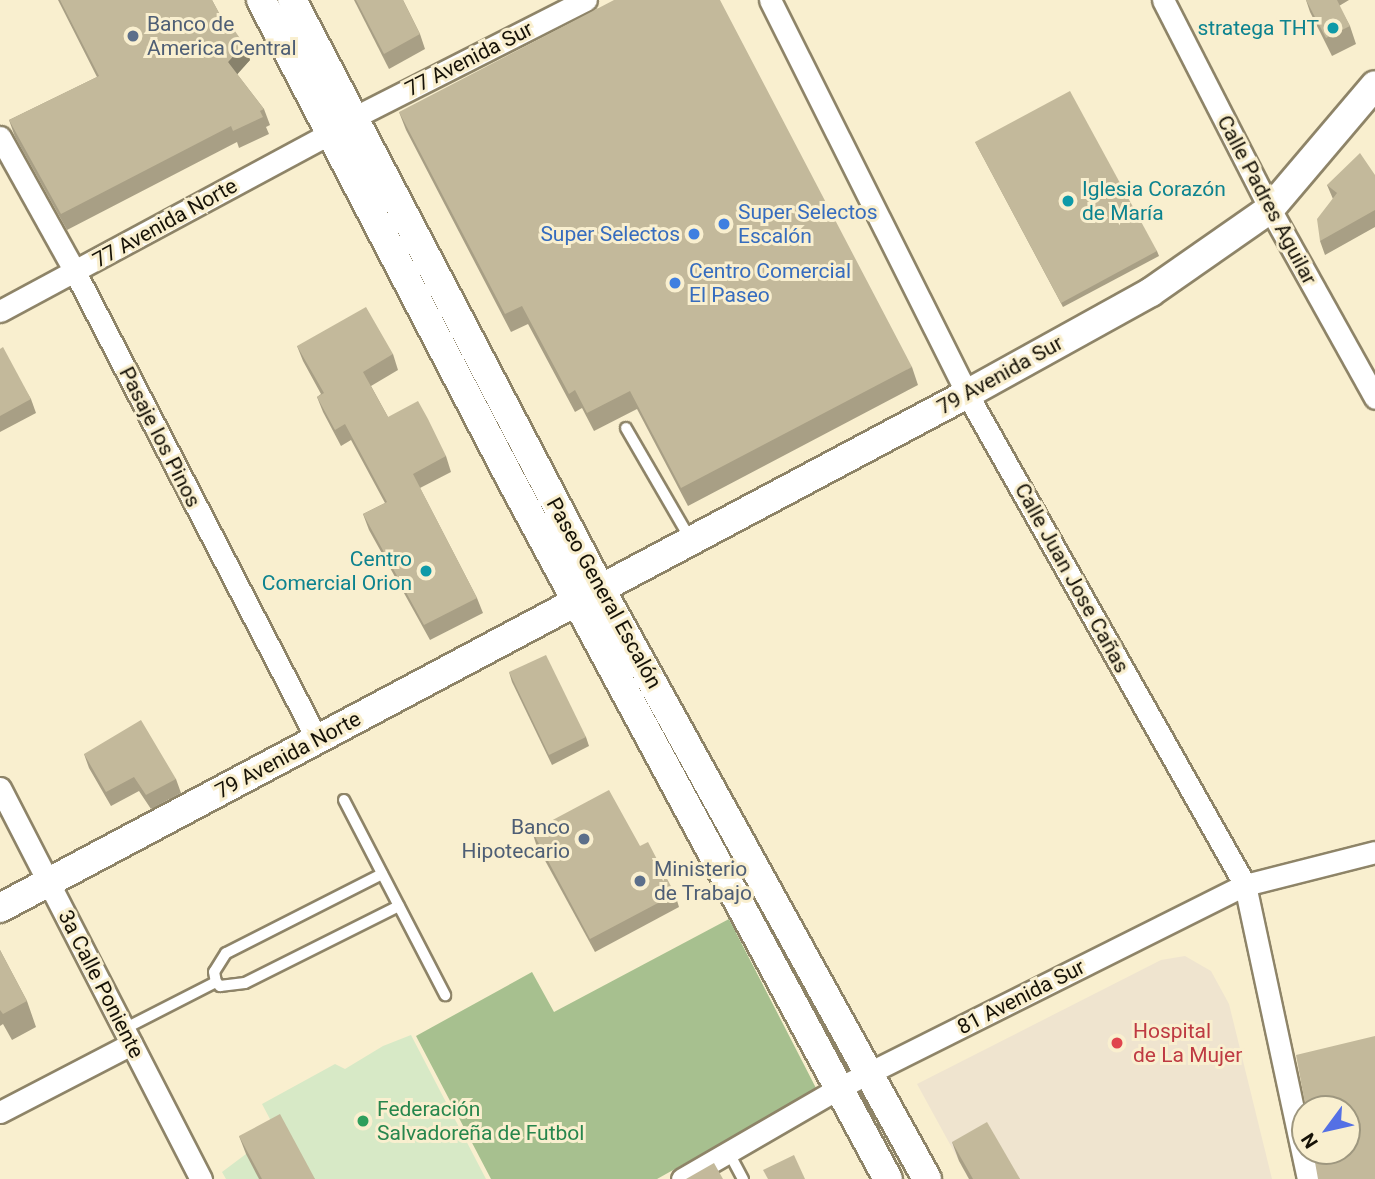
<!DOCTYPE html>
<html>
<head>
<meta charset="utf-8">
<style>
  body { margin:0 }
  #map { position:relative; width:1375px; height:1179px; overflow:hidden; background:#f9efcf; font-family:Roboto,sans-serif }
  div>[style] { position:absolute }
  .medical>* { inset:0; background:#efe4cf }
  .green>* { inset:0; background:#d7e9c6 }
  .forest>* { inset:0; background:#a7c08f }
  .roads { filter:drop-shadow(2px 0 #8e8468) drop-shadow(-2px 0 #8e8468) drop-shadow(0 2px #8e8468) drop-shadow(0 -2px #8e8468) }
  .service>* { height:10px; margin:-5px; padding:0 5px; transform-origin:5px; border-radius:5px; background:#fff }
  .minor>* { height:21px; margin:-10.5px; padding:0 10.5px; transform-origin:10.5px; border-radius:10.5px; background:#fff }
  .secondary>* { height:28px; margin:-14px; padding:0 14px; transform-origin:14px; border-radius:14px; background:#fff }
  .wall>* { inset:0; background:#a89f85 }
  .shaded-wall>* { inset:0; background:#88826c }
  .building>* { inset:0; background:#c3b99b }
  .dots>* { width:19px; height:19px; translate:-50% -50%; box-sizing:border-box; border:4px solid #f9efcf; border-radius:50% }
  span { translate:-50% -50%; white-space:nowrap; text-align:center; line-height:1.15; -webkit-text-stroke:6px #f9efcf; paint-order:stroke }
  .service-label { font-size:21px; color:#4e5e75 }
  .left { translate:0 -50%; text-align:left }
  .right { translate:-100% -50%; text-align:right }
  .culture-label { font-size:21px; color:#0d838f }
  .street-label { font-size:21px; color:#161207 }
  .shop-label { font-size:21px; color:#366cbe }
  .health-label { font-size:21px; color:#be3a42 }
  .leisure-label { font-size:21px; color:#27864d }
  .north { position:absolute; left:1291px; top:1095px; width:70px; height:70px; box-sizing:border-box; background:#f9efcf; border:2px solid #9e977f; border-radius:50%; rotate:237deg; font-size:19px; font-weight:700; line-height:28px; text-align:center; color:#161207 }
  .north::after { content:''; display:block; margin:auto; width:24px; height:32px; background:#5470e5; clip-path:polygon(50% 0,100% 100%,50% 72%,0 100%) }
</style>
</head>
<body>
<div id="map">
  <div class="medical">
    <div style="clip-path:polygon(1185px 956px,1211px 971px,1229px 1004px,1272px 1179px,969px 1179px,917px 1084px,1161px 960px)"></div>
  </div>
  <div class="green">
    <div style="clip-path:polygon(411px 1035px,486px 1179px,226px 1179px,222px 1172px,246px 1154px,280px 1138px,262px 1104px,335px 1064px,345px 1069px,383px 1046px)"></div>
  </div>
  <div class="forest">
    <div style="clip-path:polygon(729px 919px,817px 1090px,657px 1179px,491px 1179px,416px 1036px,532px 972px,554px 1012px)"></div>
  </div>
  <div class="roads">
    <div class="service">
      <div style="left:626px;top:428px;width:129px;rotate:59.9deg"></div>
      <div style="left:344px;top:800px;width:220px;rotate:62.6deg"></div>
      <div style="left:382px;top:874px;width:175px;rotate:153.1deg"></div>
      <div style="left:226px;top:953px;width:22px;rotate:122deg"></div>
      <div style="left:214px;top:972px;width:10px;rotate:79deg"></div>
      <div style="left:216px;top:982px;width:6px;rotate:45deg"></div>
      <div style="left:220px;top:986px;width:25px;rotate:-7deg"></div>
      <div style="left:245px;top:983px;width:172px;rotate:-26.6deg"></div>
      <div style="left:124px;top:1029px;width:103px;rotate:-27.1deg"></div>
      <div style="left:728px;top:1151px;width:32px;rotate:62deg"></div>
    </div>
    <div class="minor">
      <div style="left:770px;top:0;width:441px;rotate:63.4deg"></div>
      <div style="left:967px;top:394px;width:564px;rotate:60.48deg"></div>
      <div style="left:1245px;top:885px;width:301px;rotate:77.9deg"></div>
      <div style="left:1163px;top:0;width:235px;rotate:62.9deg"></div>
      <div style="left:1270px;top:209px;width:216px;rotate:60.9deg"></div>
      <div style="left:353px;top:118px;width:261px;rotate:-26.9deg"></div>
      <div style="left:0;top:137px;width:154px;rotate:60.9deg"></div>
      <div style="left:75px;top:272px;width:526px;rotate:62.61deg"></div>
      <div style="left:0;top:311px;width:375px;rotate:-28.3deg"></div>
      <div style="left:0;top:788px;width:440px;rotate:62.8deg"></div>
      <div style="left:0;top:1112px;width:148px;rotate:-27.4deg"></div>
      <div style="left:682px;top:1179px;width:184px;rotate:-30.1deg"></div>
      <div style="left:841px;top:1087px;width:452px;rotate:-26.6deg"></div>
      <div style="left:1245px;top:885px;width:134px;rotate:-14.2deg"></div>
    </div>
    <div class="secondary">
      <div style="left:261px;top:0;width:539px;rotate:62.48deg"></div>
      <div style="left:510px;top:478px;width:796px;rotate:61.67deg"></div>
      <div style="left:292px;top:0;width:664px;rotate:62.35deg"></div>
      <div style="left:600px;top:588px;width:675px;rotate:61.04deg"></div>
      <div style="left:0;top:908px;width:1095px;rotate:-27.99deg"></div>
      <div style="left:967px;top:394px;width:210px;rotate:-29deg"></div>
      <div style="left:1151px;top:292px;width:145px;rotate:-34.9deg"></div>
      <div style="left:1270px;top:209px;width:162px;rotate:-49.7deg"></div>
    </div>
  </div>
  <div class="wall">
    <div style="clip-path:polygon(58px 0,212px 0,226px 26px,244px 44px,250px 60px,237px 74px,264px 109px,270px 125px,266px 127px,269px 134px,239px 148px,237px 142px,67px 230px,15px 137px,9px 120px,97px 77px)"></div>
    <div style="clip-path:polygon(354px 0,403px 0,420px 34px,425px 49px,389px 69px)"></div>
    <div style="clip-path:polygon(1306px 0,1349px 0,1339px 6px,1350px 26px,1356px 44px,1332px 56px,1310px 12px)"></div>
    <div style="clip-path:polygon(399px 112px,912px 367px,918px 385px,688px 506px,637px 409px,594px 431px,582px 408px,575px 412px,528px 324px,511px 332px,406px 130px)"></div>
    <div style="clip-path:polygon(975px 142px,1157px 251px,1159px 256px,1063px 307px)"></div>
    <div style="clip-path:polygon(1375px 175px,1375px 227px,1325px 255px,1320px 241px,1333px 199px,1327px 185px)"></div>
    <div style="clip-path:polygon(297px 346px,393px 354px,398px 370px,371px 386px,388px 417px,446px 456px,451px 472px,420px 488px,477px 598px,483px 613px,430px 640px,369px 530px,363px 514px,385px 503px,351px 440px,341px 446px,323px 412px,317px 397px,321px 394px,303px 361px)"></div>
    <div style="clip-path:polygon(0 349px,31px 399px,36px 413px,0 432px)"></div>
    <div style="clip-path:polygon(509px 672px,586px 737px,589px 746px,552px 765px,512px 682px)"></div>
    <div style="clip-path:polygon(84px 754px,176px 779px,181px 793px,151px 809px,139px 791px,111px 806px,89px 768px)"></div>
    <div style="clip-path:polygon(532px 831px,640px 846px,675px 894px,679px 907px,595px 952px,536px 844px)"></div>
    <div style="clip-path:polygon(0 950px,27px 1001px,36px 1027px,12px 1040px,3px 1024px,0 1026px)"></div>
    <div style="clip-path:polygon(239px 1136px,315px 1179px,259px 1179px,246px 1154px)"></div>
    <div style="clip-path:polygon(952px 1142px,1020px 1179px,969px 1179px,959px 1161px)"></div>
  </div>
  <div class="shaded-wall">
    <div style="clip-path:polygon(244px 44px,250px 60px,234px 78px,228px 62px)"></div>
  </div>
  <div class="building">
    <div style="clip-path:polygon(60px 0,212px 0,226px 26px,230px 24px,244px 44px,228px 62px,264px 109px,260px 111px,263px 117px,233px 131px,231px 126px,61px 214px,9px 120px,99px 76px)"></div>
    <div style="clip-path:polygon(356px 0,403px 0,420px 34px,384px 54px)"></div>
    <div style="clip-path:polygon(614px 0,720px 0,912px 367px,681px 488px,630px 391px,587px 413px,575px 390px,569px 394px,522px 306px,505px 314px,399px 112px)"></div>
    <div style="clip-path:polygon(1306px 0,1337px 0,1350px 26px,1326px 38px)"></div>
    <div style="clip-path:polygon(1070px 91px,1157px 251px,1061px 303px,975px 142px)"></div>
    <div style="clip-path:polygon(1360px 153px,1375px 175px,1375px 210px,1320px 241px,1317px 219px,1337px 193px,1327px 185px)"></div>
    <div style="clip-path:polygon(366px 307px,393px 354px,363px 372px,388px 417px,418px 401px,428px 419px,446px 456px,413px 474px,477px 598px,424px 625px,363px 514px,387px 502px,345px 424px,335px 430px,317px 397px,324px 393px,297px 346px)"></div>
    <div style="clip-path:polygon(3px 347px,31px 399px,0 416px,0 349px)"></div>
    <div style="clip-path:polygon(546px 655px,586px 737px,549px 755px,509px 672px)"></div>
    <div style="clip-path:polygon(141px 720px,176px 779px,146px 795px,134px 777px,106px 792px,84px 754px)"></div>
    <div style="clip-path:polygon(609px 790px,640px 846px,648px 842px,675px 894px,590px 939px,532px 831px)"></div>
    <div style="clip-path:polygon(0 950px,27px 1001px,3px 1014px,0 1010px)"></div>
    <div style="clip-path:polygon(1375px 1036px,1375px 1179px,1318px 1179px,1313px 1151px,1347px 1151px,1347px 1109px,1306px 1109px,1296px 1055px)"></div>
    <div style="clip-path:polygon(280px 1114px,315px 1179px,262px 1179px,239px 1136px)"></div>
    <div style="clip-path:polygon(987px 1122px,1020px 1179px,973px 1179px,952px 1142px)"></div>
    <div style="clip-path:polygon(794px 1155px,805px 1179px,768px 1179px,763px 1170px)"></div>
    <div style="clip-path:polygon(714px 1163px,723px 1179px,686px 1179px)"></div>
  </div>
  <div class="dots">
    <div style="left:1333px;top:28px;background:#0f9aa8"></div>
    <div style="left:133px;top:36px;background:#5c6f8a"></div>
    <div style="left:1068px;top:201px;background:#0f9aa8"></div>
    <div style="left:724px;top:224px;background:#3f7fe0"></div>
    <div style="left:694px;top:234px;background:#3f7fe0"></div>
    <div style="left:675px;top:283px;background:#3f7fe0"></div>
    <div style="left:426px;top:571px;background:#0f9aa8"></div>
    <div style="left:584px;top:839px;background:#5c6f8a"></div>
    <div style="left:640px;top:881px;background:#5c6f8a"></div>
    <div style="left:1117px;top:1043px;background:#e0444e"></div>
    <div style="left:363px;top:1121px;background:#2e9e5b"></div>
  </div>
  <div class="service-label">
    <span class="left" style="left:147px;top:36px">Banco de<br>America Central</span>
    <span class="right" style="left:570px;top:839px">Banco<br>Hipotecario</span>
    <span class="left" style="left:654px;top:881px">Ministerio<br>de Trabajo</span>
  </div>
  <div class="culture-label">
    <span class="right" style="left:1319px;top:28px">stratega THT</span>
    <span class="left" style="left:1082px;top:201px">Iglesia Corazón<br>de María</span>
    <span class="right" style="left:412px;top:571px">Centro<br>Comercial Orion</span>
  </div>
  <div class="street-label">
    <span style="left:469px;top:59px;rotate:-27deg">77 Avenida Sur</span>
    <span style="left:1267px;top:200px;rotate:62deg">Calle Padres Aguilar</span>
    <span style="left:165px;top:223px;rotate:-29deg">77 Avenida Norte</span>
    <span style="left:1000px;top:375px;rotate:-29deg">79 Avenida Sur</span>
    <span style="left:160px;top:437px;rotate:63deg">Pasaje los Pinos</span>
    <span style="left:1072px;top:578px;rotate:61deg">Calle Juan Jose Cañas</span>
    <span style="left:604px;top:593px;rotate:61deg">Paseo General Escalón</span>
    <span style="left:288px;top:755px;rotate:-28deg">79 Avenida Norte</span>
    <span style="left:101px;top:984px;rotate:63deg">3a Calle Poniente</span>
    <span style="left:1021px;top:997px;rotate:-27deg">81 Avenida Sur</span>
  </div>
  <div class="shop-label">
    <span class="left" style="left:738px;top:224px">Super Selectos<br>Escalón</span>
    <span class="right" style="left:680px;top:234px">Super Selectos</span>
    <span class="left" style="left:689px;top:283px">Centro Comercial<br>El Paseo</span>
  </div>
  <div class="health-label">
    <span class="left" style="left:1133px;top:1043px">Hospital<br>de La Mujer</span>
  </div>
  <div class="leisure-label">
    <span class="left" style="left:377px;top:1121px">Federación<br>Salvadoreña de Futbol</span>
  </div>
  <div class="north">N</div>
</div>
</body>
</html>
